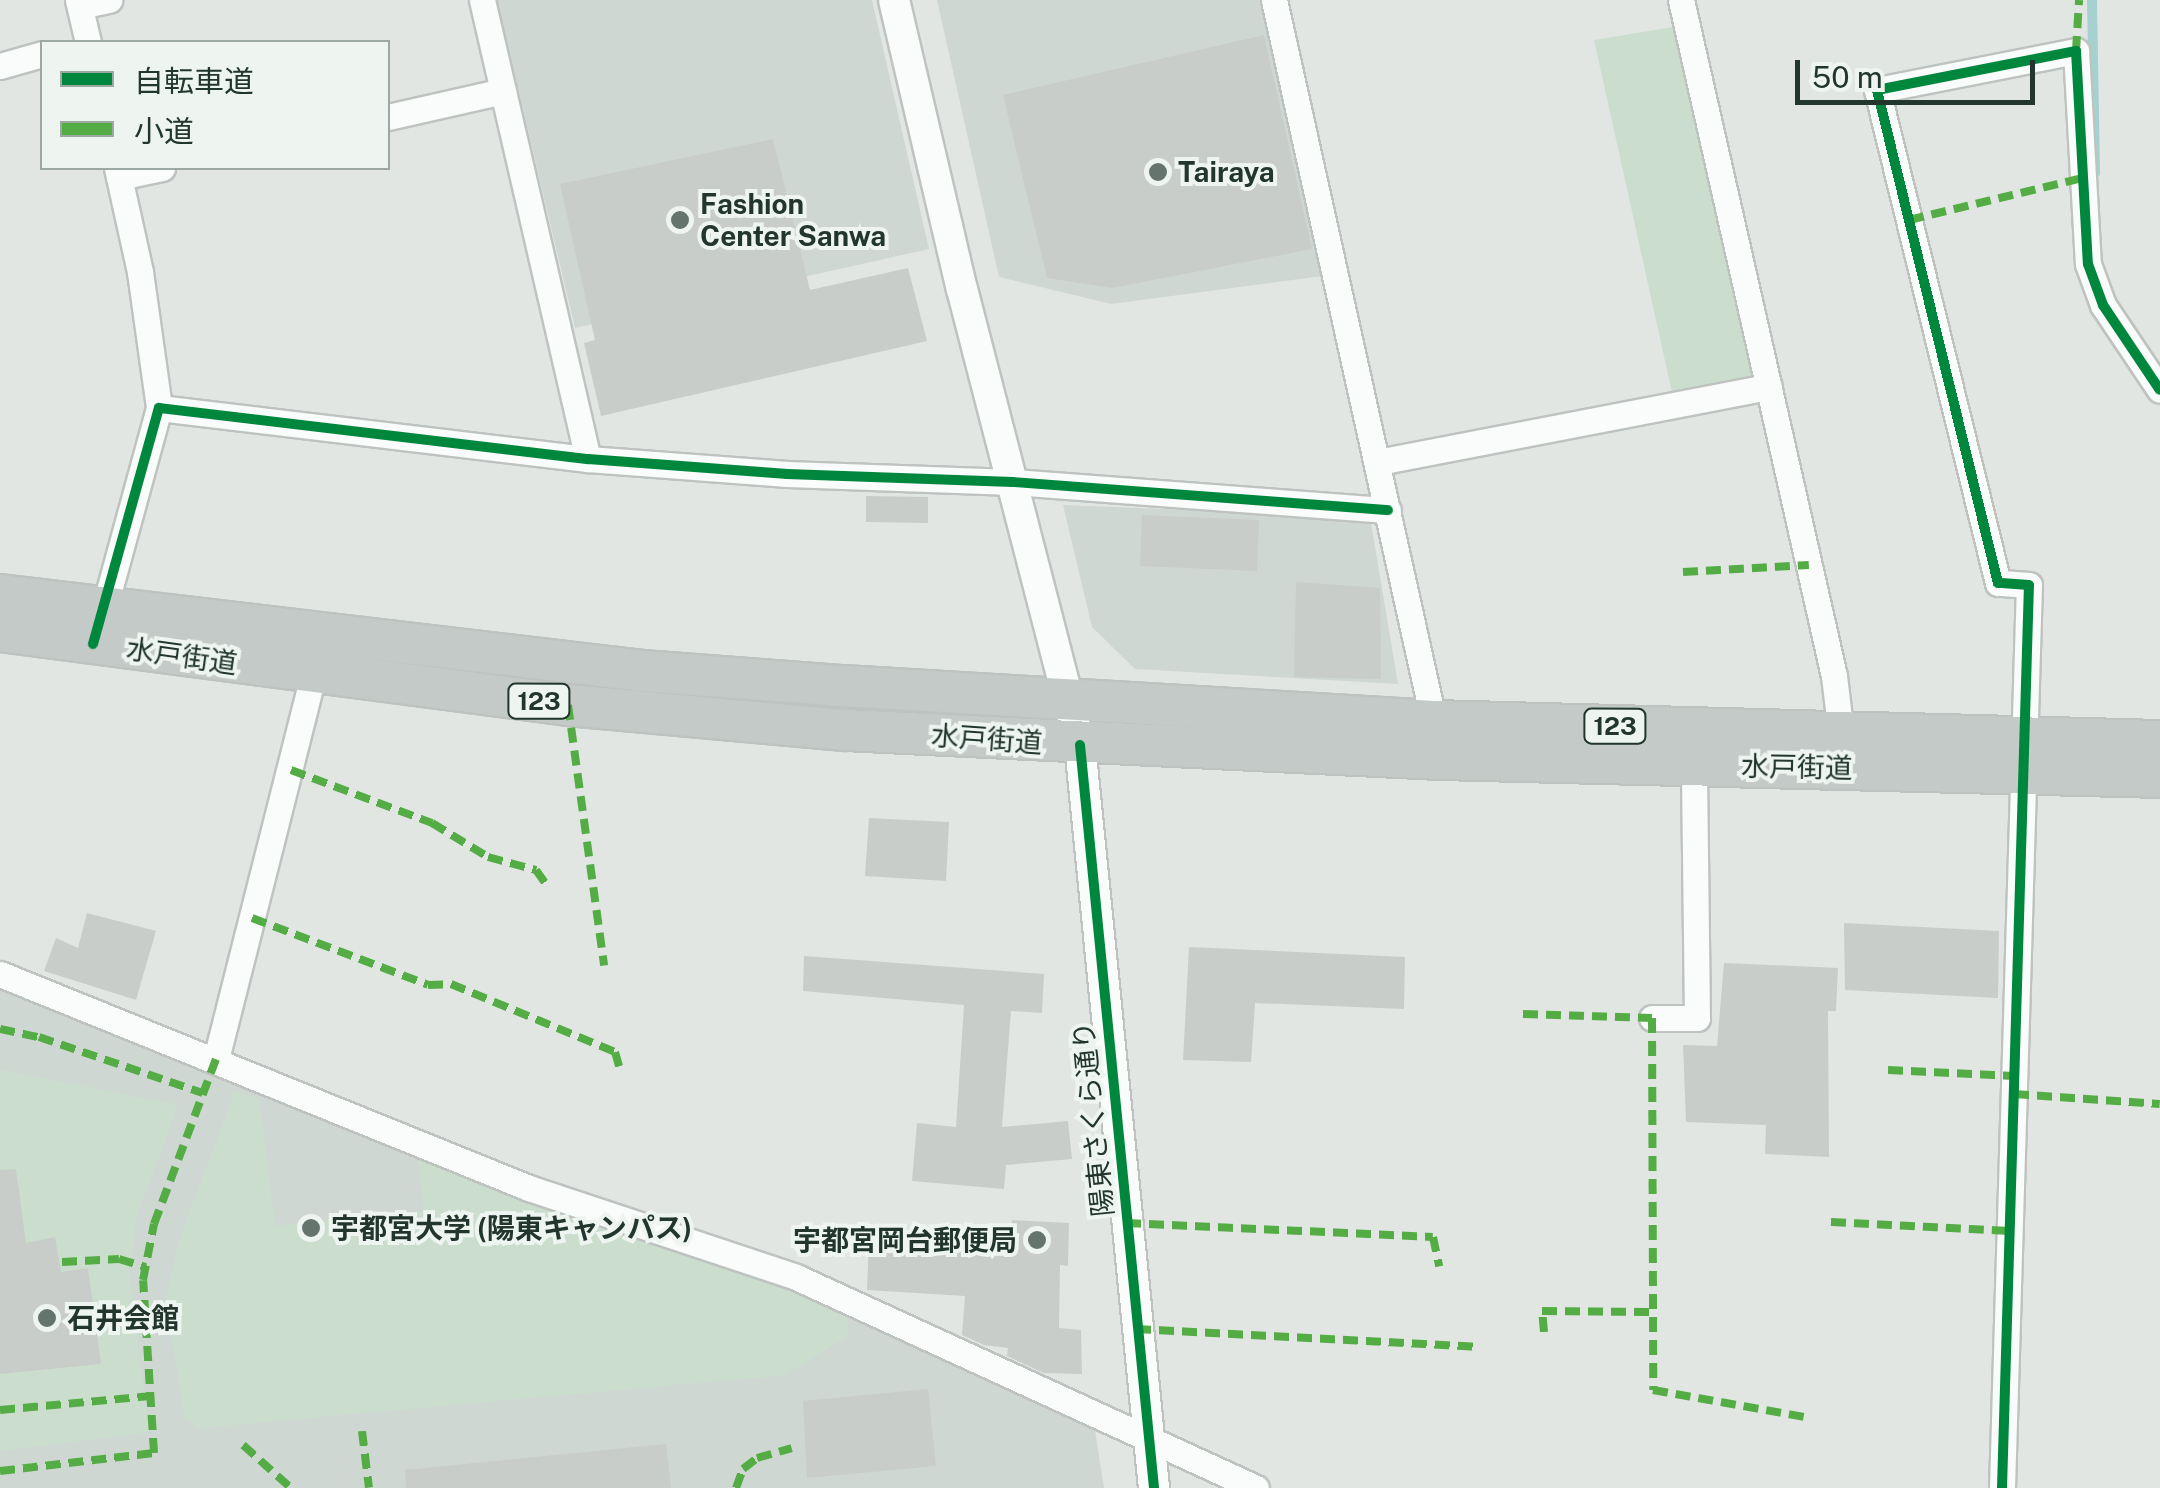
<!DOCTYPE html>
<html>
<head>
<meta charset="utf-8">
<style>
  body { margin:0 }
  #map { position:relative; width:2160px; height:1488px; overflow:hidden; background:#e1e6e3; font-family:"Public Sans","Noto Sans JP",sans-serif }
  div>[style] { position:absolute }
  .built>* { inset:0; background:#cfd7d2 }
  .green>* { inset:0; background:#cbdece }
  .stream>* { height:10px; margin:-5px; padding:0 5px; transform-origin:5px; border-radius:5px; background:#a5d2d0 }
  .building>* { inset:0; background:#c8cdca }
  .roads { filter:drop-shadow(2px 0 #bec3c0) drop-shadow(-2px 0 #bec3c0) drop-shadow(0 2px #bec3c0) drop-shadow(0 -2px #bec3c0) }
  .minor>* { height:25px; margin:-12.5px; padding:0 12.5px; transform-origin:12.5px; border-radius:12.5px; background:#fafbfb }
  .tertiary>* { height:30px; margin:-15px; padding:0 15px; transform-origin:15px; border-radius:15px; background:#fafbfb }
  .trunk>* { height:40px; margin:-20px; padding:0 20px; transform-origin:20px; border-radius:20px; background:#c3cac7 }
  .quiet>* { height:8px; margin-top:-4px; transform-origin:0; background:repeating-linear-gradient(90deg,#53ac44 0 15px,transparent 0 23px) }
  .cycleway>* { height:10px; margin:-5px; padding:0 5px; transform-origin:5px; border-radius:5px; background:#00873e }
  .dots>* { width:28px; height:28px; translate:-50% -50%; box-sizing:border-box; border:5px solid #eef5f1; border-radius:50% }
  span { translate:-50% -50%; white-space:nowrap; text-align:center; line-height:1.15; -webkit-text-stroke:8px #eef5f1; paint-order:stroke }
  .shield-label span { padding:2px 8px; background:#eef5f1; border:2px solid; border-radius:8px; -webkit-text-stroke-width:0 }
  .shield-label { font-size:25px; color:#22362e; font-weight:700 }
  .poi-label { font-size:28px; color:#22362e; font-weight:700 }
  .left { translate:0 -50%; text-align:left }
  .right { translate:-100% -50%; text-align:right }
  .street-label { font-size:28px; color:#22362e }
  .legend { position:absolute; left:40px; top:40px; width:350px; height:130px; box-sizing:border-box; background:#eef5f1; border:2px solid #9ca9a3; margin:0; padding:12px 18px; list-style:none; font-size:30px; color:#22362e }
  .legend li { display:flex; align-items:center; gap:20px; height:50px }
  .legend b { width:50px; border:2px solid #9ca9a3 }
  .scale { position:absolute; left:1795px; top:60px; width:240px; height:45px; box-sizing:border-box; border:5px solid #22362e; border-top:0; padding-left:12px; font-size:30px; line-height:35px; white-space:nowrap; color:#22362e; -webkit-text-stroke:8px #eef5f1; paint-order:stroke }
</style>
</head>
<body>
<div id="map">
  <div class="built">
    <div style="clip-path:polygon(497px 0,872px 0,929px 249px,575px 328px)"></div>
    <div style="clip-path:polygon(937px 0,1262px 0,1322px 276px,1111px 304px,999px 277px)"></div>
    <div style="clip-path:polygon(1063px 505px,1366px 517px,1371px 523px,1398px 684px,1135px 669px,1092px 627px)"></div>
    <div style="clip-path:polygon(0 984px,731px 1264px,1095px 1430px,1104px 1488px,0 1488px)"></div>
  </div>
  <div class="green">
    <div style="clip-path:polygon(1685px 25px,1755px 379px,1673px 397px,1594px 40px)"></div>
    <div style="clip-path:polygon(0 1070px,178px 1105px,136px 1218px,130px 1276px,149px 1432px,0 1451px)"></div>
    <div style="clip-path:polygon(235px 1092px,259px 1099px,275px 1226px,424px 1211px,417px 1152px,846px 1313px,849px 1335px,785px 1375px,198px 1428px,184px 1416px,166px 1299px,179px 1241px)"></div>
  </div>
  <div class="stream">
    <div style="left:2092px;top:0;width:173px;rotate:89deg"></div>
  </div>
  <div class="building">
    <div style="clip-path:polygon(1264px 35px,1312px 249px,1112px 288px,1047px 278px,1003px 95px)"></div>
    <div style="clip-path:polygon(773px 139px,810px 290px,908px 268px,927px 341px,601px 416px,584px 343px,595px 340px,560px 184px)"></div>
    <div style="clip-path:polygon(866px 496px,928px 497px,928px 523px,866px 522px)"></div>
    <div style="clip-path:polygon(1142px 515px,1259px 520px,1257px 571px,1140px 566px)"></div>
    <div style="clip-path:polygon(1296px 582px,1380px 588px,1381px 679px,1294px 677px)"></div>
    <div style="clip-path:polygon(869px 818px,949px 822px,946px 881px,865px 876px)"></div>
    <div style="clip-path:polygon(87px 913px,156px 931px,136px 1000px,44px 971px,56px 938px,78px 948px)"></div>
    <div style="clip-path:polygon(1844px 923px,1999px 931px,1998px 998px,1845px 990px)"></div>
    <div style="clip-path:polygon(1189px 947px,1405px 957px,1404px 1009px,1255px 1003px,1251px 1062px,1183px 1060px)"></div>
    <div style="clip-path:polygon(804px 956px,1044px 974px,1042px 1013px,1011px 1011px,1002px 1127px,1068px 1121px,1072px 1159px,1006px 1165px,1004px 1189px,912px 1181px,917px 1123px,956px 1127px,964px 1005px,803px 991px)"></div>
    <div style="clip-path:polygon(1724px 963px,1838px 968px,1836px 1011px,1828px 1011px,1829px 1157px,1765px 1154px,1766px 1125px,1686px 1122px,1683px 1045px,1717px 1046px)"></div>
    <div style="clip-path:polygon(16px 1169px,26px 1243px,55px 1237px,61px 1272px,88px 1268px,101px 1364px,0 1374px,0 1170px)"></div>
    <div style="clip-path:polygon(1012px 1220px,1069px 1223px,1068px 1266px,1060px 1265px,1059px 1328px,1081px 1330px,1082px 1374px,1044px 1373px,1007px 1356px,1008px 1348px,984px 1345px,962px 1335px,965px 1296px,867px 1290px,869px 1238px,936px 1239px,936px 1247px,1010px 1248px)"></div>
    <div style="clip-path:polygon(928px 1389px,936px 1466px,807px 1478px,803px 1401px)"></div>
    <div style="clip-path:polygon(666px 1444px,671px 1488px,406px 1488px,405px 1470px)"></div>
  </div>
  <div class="roads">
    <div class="minor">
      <div style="left:78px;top:0;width:43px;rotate:76.6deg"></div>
      <div style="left:482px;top:0;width:471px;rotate:77deg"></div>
      <div style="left:1274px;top:0;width:750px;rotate:77.52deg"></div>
      <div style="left:1681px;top:0;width:693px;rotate:77.25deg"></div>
      <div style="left:1834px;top:676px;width:66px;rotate:83.1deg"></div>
      <div style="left:80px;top:6px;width:30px;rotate:-12deg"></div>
      <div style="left:0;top:66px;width:44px;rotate:-15.9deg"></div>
      <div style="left:388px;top:117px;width:118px;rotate:-12.7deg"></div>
      <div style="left:117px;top:168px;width:107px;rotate:77.5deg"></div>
      <div style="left:140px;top:272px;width:137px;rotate:82deg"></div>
      <div style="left:119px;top:177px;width:44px;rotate:-11.8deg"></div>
      <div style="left:1378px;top:462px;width:398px;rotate:-10.9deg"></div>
      <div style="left:101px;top:620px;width:220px;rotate:-74.7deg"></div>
      <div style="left:159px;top:408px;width:432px;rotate:6.8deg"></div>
      <div style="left:588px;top:459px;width:200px;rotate:4.3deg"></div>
      <div style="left:787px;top:474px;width:226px;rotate:2deg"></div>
      <div style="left:1013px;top:482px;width:376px;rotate:4.3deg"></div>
      <div style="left:0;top:974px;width:571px;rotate:22.03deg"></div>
      <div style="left:529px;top:1188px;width:281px;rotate:18.4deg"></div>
      <div style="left:796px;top:1277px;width:506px;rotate:24.64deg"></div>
      <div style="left:1652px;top:1018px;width:45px"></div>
      <div style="left:1697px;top:1018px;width:253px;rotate:-90.7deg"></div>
      <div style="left:216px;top:1059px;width:411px;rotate:-75.8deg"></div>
      <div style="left:2002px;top:1488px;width:903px;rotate:-88.29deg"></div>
      <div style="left:2029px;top:585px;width:31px;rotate:-176deg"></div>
      <div style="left:1998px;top:583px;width:508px;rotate:-103.79deg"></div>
      <div style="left:1877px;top:90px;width:203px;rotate:-11.1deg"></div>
      <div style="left:2076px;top:51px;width:213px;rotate:86.8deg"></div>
      <div style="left:2088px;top:264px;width:44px;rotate:69.9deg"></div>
      <div style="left:2103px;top:305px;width:102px;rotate:56.2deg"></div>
    </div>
    <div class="tertiary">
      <div style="left:894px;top:0;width:297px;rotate:76.8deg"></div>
      <div style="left:962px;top:289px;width:471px;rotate:75.5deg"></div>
      <div style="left:1080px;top:745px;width:747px;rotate:84.31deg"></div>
    </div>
    <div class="trunk">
      <div style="left:0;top:595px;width:646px;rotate:6.75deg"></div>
      <div style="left:642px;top:671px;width:202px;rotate:4.3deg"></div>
      <div style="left:843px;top:686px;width:591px;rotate:3.39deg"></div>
      <div style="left:1433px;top:721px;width:727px;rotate:1.58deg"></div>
      <div style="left:0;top:631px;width:573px;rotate:7.42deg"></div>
      <div style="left:568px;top:705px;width:278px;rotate:5.2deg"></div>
      <div style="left:845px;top:730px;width:597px;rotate:2.79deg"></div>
      <div style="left:1441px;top:759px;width:719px;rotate:1.43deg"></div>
    </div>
  </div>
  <div class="quiet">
    <div style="left:2076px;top:51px;width:51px;rotate:-86.6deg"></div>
    <div style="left:1909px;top:220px;width:179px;rotate:-13.6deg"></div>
    <div style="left:1683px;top:572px;width:126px;rotate:-3.2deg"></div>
    <div style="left:568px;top:705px;width:263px;rotate:82.1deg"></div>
    <div style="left:291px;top:770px;width:151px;rotate:20.6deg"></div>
    <div style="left:432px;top:823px;width:66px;rotate:31.3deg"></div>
    <div style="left:488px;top:857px;width:50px;rotate:15.2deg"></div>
    <div style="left:536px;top:870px;width:19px;rotate:55deg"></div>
    <div style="left:252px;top:918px;width:188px;rotate:20.8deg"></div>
    <div style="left:428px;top:985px;width:23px;rotate:-2deg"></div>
    <div style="left:451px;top:984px;width:178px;rotate:22.5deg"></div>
    <div style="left:615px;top:1052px;width:15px;rotate:74deg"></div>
    <div style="left:1523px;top:1014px;width:129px;rotate:1.8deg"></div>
    <div style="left:1652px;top:1018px;width:372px;rotate:89.8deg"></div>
    <div style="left:1653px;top:1390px;width:159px;rotate:10.1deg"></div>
    <div style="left:0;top:1029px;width:40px;rotate:12deg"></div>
    <div style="left:39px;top:1037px;width:173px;rotate:18.9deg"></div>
    <div style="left:1888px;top:1070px;width:126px;rotate:2.7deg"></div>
    <div style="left:2014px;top:1094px;width:146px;rotate:3.9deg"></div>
    <div style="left:1831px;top:1222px;width:179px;rotate:2.9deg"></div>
    <div style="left:1126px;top:1223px;width:307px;rotate:2.6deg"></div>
    <div style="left:1433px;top:1237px;width:30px;rotate:78deg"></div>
    <div style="left:62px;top:1262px;width:57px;rotate:-3deg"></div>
    <div style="left:119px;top:1259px;width:28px;rotate:17deg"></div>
    <div style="left:1136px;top:1329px;width:341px;rotate:3deg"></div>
    <div style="left:1544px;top:1332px;width:21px;rotate:-95deg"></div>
    <div style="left:1542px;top:1311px;width:111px;rotate:0.5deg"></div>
    <div style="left:0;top:1410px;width:153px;rotate:-5.3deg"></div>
    <div style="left:362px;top:1431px;width:57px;rotate:83deg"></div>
    <div style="left:243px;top:1445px;width:64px;rotate:41.9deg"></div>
    <div style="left:0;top:1471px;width:155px;rotate:-6.7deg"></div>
    <div style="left:154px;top:1453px;width:173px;rotate:-93.6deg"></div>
    <div style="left:143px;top:1280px;width:57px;rotate:-78.9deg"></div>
    <div style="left:154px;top:1224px;width:176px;rotate:-69.4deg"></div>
    <div style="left:736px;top:1488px;width:20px;rotate:-70deg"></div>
    <div style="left:743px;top:1469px;width:18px;rotate:-38deg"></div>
    <div style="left:757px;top:1458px;width:36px;rotate:-16deg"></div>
  </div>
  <div class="cycleway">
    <div style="left:93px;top:644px;width:245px;rotate:-74.4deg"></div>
    <div style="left:159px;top:408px;width:432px;rotate:6.8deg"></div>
    <div style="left:588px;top:459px;width:200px;rotate:4.3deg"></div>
    <div style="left:787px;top:474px;width:226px;rotate:2deg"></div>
    <div style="left:1013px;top:482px;width:376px;rotate:4.3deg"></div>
    <div style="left:1080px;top:745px;width:747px;rotate:84.31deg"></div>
    <div style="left:2002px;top:1488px;width:903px;rotate:-88.29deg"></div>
    <div style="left:2029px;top:585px;width:31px;rotate:-176deg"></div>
    <div style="left:1998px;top:583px;width:508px;rotate:-103.79deg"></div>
    <div style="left:1877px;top:90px;width:203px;rotate:-11.1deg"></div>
    <div style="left:2076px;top:51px;width:213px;rotate:86.8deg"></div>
    <div style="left:2088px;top:264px;width:44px;rotate:69.9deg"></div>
    <div style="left:2103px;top:305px;width:102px;rotate:56.2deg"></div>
  </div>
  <div class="dots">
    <div style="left:1158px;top:172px;background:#65746d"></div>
    <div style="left:680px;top:220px;background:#65746d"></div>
    <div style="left:311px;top:1228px;background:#65746d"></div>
    <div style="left:1037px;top:1240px;background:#65746d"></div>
    <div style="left:47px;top:1318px;background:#65746d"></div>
  </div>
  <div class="shield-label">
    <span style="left:539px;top:701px">123</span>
    <span style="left:1615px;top:726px">123</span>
  </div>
  <div class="poi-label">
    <span class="left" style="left:1178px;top:172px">Tairaya</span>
    <span class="left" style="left:700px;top:220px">Fashion<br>Center Sanwa</span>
    <span class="left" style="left:331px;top:1228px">宇都宮大学 (陽東キャンパス)</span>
    <span class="right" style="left:1017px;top:1240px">宇都宮岡台郵便局</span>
    <span class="left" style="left:67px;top:1318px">石井会館</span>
  </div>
  <div class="street-label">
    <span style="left:182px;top:656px;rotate:8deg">水戸街道</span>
    <span style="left:987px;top:739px;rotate:4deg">水戸街道</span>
    <span style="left:1797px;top:767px;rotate:1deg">水戸街道</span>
    <span style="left:1093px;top:1119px;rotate:-96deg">陽東さくら通り</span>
  </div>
  <ul class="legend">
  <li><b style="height:12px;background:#00873e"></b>自転車道</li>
  <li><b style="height:12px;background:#53ac44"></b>小道</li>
  </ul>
  <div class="scale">50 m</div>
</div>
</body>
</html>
